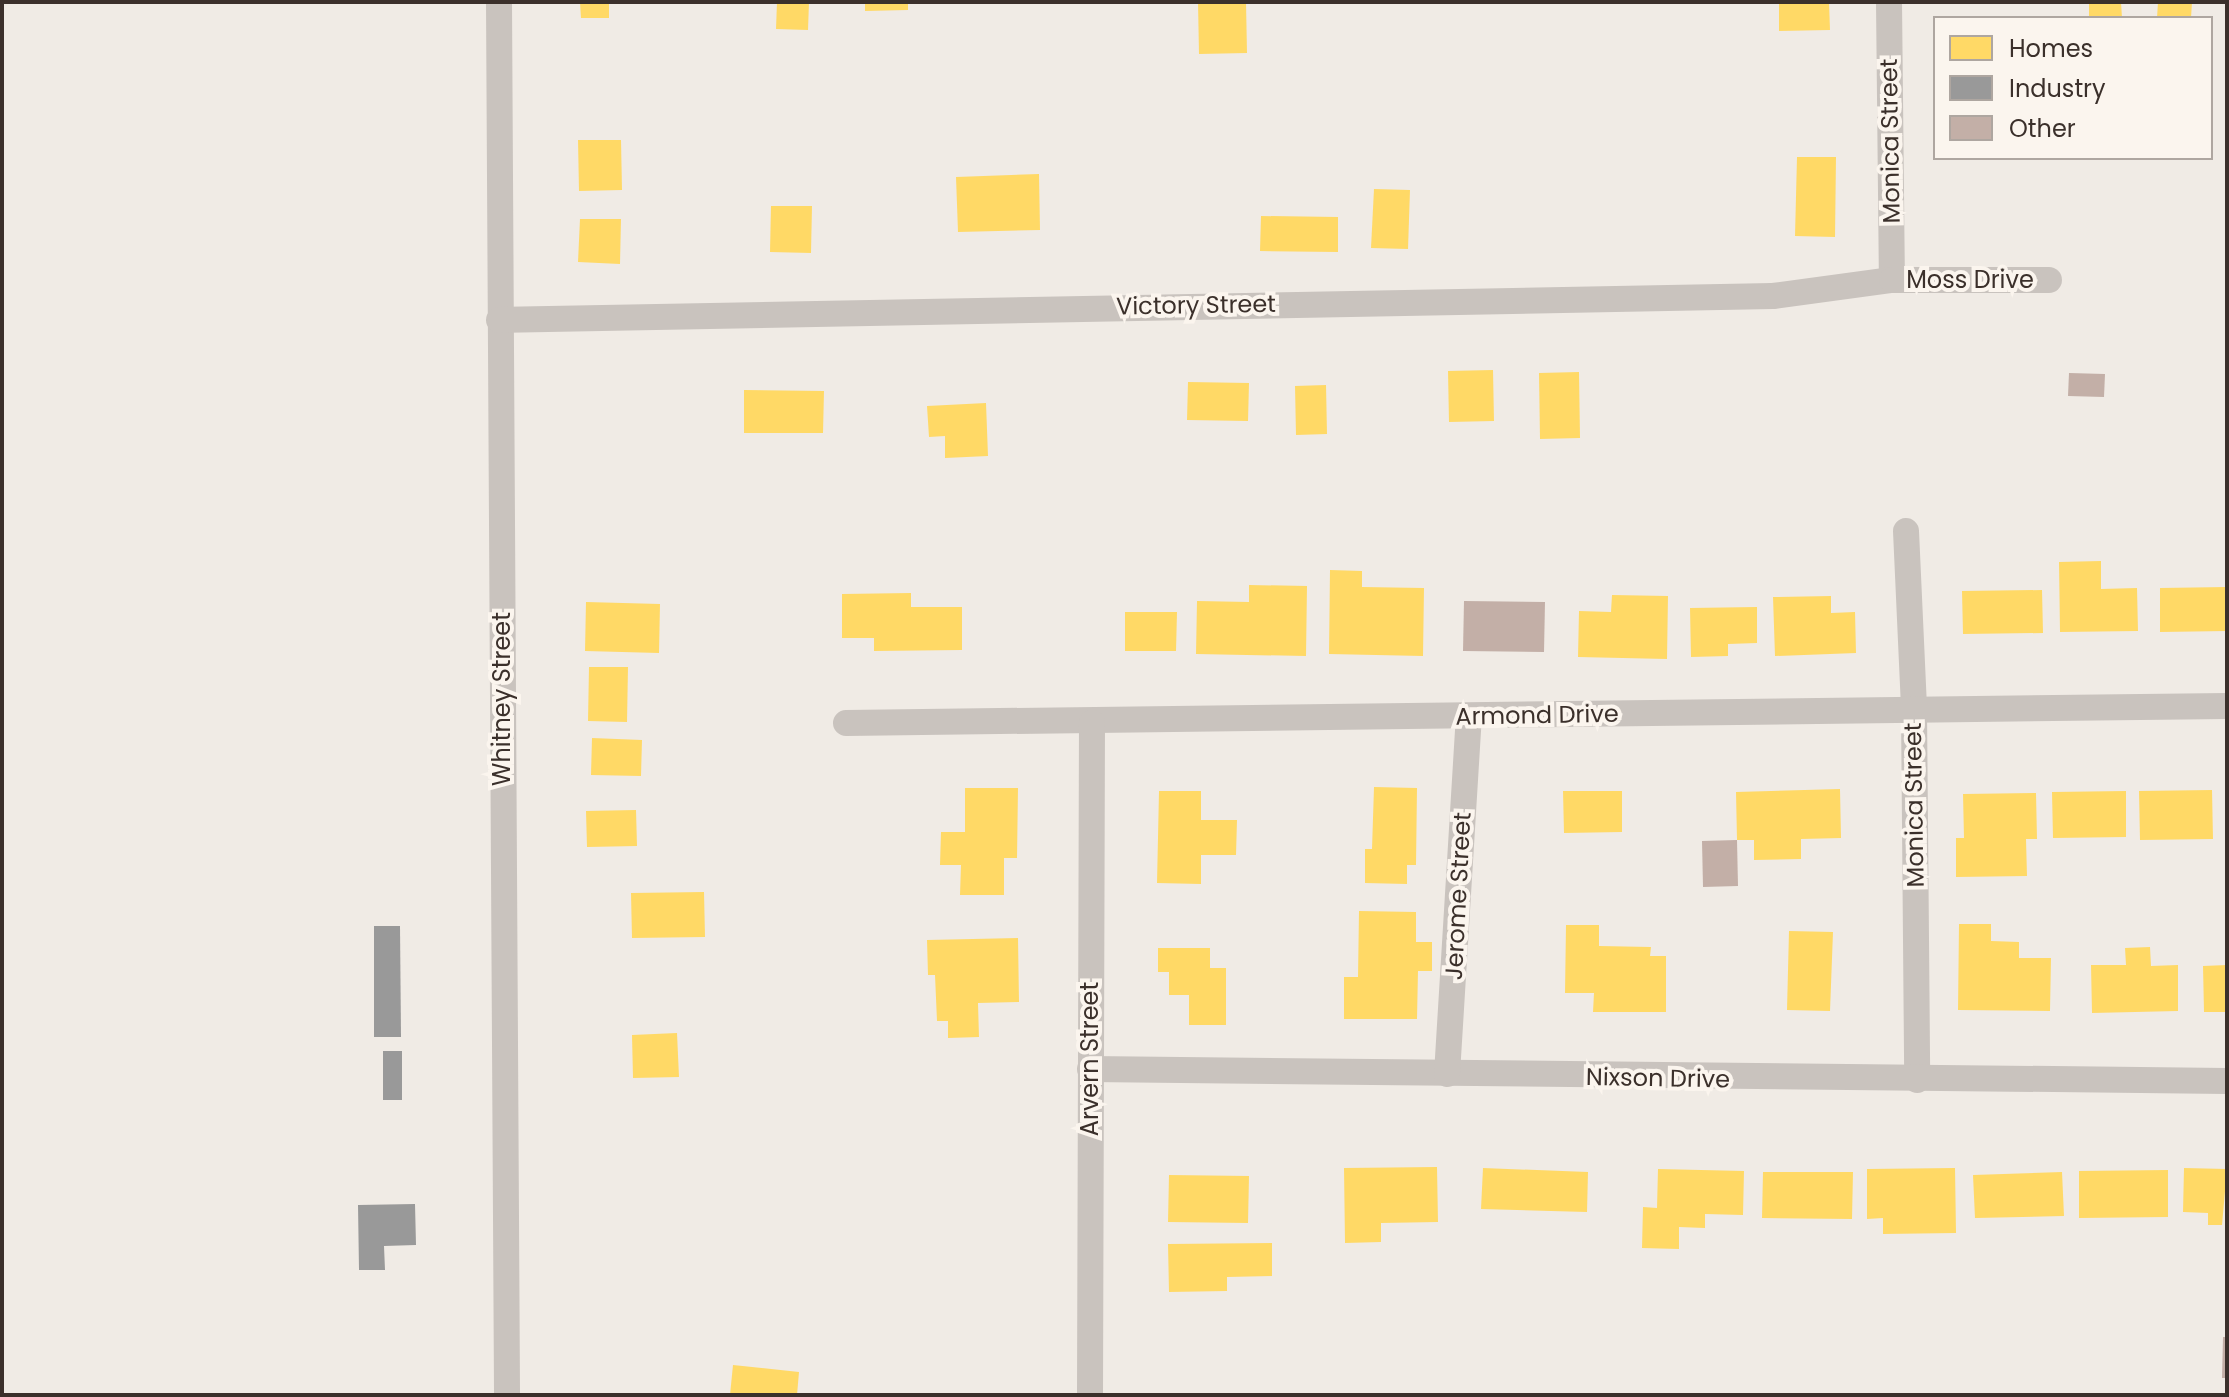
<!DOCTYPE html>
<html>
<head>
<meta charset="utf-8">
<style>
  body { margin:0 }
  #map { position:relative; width:2229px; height:1397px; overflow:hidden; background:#f0ebe5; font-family:Poppins,sans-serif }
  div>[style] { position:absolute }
  .homes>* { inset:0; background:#ffd966 }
  .industry>* { inset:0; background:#999 }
  .building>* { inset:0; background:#c3afa7 }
  .minor>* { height:26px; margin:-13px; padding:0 13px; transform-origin:13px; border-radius:13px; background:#c9c3be }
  span { translate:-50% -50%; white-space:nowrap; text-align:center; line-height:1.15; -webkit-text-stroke:8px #fbf5ee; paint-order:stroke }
  .street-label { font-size:24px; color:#3b302b }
  .frame { position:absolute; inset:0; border:4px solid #3b302b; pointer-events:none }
  .legend { position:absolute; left:1933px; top:16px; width:280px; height:144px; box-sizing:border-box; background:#fbf5ee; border:2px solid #aea6a0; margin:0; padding:10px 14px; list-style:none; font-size:24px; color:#3b302b }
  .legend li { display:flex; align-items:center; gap:16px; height:40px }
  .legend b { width:40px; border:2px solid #aea6a0 }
</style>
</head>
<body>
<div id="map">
  <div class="homes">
    <div style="clip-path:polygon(580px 2px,609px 2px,609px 18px,581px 18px)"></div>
    <div style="clip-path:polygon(777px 2px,809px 2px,808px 30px,776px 29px)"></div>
    <div style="clip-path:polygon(865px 2px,908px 2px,908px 10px,865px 11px)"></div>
    <div style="clip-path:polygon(1198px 2px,1246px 2px,1247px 53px,1199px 54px)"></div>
    <div style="clip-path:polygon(1779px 2px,1829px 2px,1830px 30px,1779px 31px)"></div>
    <div style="clip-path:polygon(2089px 2px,2121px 2px,2122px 18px,2089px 18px)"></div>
    <div style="clip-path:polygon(2158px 2px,2192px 2px,2191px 18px,2157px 18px)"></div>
    <div style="clip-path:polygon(578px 140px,621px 140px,622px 190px,579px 191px)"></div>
    <div style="clip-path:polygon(1797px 157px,1836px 157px,1835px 237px,1795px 236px)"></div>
    <div style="clip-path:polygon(1039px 174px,1040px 230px,958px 232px,956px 177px)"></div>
    <div style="clip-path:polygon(1374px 189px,1410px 190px,1408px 249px,1371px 248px)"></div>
    <div style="clip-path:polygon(771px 206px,812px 206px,811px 253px,770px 252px)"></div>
    <div style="clip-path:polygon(1261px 216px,1338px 217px,1338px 252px,1260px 251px)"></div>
    <div style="clip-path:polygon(580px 219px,621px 219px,620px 264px,578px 262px)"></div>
    <div style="clip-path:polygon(1493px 370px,1494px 421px,1449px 422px,1448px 371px)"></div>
    <div style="clip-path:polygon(1579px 372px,1580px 438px,1540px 439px,1539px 373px)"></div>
    <div style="clip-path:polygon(1188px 382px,1249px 383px,1248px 421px,1187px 420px)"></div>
    <div style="clip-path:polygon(1326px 385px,1327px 434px,1296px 435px,1295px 386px)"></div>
    <div style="clip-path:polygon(744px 390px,824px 391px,823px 433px,744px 433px)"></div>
    <div style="clip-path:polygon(986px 403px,988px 456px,945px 458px,945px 436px,929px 437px,927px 406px)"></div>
    <div style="clip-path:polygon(2101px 561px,2101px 589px,2137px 588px,2138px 631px,2060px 632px,2059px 562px)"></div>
    <div style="clip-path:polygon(1330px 570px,1362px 571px,1362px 587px,1424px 588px,1423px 656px,1329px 654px)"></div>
    <div style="clip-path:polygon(1249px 585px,1307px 586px,1306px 656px,1196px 654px,1197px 601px,1249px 602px)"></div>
    <div style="clip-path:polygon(2227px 587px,2227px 631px,2160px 632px,2160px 588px)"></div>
    <div style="clip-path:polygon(2042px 590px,2043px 633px,1963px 634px,1962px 591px)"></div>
    <div style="clip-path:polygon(911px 593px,911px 607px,962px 607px,962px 650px,874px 651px,874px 638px,842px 638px,842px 594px)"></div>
    <div style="clip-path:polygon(1612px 595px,1668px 596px,1667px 659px,1578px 657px,1579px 611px,1611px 612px)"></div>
    <div style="clip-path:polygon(1831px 596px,1831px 613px,1855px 612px,1856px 653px,1775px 656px,1773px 597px)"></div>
    <div style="clip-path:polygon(586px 602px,660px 604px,659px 653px,585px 651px)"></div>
    <div style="clip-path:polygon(1757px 607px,1757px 643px,1728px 644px,1728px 656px,1691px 657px,1690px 608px)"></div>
    <div style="clip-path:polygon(1125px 612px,1177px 612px,1176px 651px,1125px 651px)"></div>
    <div style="clip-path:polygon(589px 667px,628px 667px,627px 722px,588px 721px)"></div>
    <div style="clip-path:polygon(592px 738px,642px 740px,641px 776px,591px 775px)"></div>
    <div style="clip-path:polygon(1374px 787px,1417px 788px,1416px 865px,1407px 865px,1407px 884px,1365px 883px,1365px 849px,1372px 849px)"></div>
    <div style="clip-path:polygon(965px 788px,1018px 788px,1017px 858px,1004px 858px,1004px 895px,960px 895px,961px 865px,940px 865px,941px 832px,965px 832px)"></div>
    <div style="clip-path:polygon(1840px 789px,1841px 838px,1801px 839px,1801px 859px,1754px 860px,1754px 840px,1737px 840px,1736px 792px)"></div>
    <div style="clip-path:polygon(2212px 790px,2213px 839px,2140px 840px,2139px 791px)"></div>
    <div style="clip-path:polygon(1159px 791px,1201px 791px,1201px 820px,1237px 820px,1236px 855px,1201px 855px,1201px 884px,1157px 883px)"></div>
    <div style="clip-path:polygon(1563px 791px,1622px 791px,1622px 832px,1564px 833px)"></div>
    <div style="clip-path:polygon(2126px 791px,2126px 837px,2053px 838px,2052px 792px)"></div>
    <div style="clip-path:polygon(2036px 793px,2037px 839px,2026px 839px,2027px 876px,1956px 877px,1956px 838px,1964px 838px,1963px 794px)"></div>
    <div style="clip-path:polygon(636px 810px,637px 846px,587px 847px,586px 811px)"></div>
    <div style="clip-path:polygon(704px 892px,705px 937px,632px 938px,631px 893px)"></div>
    <div style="clip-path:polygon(1359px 911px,1416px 912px,1416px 942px,1432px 942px,1432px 971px,1418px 971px,1417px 1019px,1344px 1019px,1344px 977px,1358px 977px)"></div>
    <div style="clip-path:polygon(1959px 924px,1991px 924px,1991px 941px,2019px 942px,2019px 958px,2051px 958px,2050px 1011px,1958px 1010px)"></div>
    <div style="clip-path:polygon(1566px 925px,1599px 925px,1599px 946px,1651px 947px,1650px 956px,1666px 956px,1666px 1012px,1593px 1012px,1594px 993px,1565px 993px)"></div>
    <div style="clip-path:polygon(1789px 931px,1833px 932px,1830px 1011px,1787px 1010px)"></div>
    <div style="clip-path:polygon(1018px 938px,1019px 1002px,978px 1003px,979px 1037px,948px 1038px,948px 1021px,937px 1021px,935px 975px,928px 975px,927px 940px)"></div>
    <div style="clip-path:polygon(2150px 947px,2151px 966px,2178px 965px,2178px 1011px,2092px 1013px,2091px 965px,2126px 965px,2125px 948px)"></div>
    <div style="clip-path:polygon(1158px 948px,1210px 948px,1210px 968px,1226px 968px,1226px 1025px,1189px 1025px,1189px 995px,1169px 995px,1169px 972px,1158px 972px)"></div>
    <div style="clip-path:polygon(2227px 965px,2227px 1012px,2204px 1012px,2203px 966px)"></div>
    <div style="clip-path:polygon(677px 1033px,679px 1077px,633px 1078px,632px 1035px)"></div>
    <div style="clip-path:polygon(1437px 1167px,1438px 1222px,1381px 1223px,1381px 1242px,1345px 1243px,1344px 1168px)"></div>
    <div style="clip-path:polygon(1483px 1168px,1588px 1172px,1587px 1212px,1481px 1209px)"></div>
    <div style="clip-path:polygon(1955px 1168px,1956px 1233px,1883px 1234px,1883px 1218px,1867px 1219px,1867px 1169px)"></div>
    <div style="clip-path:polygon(2184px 1168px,2227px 1169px,2222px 1225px,2208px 1225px,2208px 1213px,2183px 1212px)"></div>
    <div style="clip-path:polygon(1658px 1169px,1744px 1171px,1743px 1215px,1705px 1214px,1705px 1228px,1679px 1227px,1679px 1249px,1642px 1248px,1643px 1207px,1657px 1208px)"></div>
    <div style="clip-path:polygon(2168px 1170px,2168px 1217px,2079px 1218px,2079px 1171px)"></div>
    <div style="clip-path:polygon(1763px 1172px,1853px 1172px,1852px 1219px,1762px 1218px)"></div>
    <div style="clip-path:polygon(2062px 1172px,2064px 1216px,1975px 1218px,1973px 1175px)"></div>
    <div style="clip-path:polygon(1169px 1175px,1249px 1176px,1248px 1223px,1168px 1222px)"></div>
    <div style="clip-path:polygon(1272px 1243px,1272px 1276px,1227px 1277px,1227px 1291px,1169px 1292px,1168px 1244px)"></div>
    <div style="clip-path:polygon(733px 1365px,799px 1372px,797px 1395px,730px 1395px)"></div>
  </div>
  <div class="industry">
    <div style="clip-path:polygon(374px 926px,400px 926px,401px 1037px,374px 1037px)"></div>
    <div style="clip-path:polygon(383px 1051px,402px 1051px,402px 1100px,383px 1100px)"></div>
    <div style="clip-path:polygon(415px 1204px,416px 1245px,384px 1246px,385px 1270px,359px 1270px,358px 1205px)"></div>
  </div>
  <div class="building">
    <div style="clip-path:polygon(2069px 373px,2105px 374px,2104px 397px,2068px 396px)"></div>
    <div style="clip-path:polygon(1464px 601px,1545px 602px,1544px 652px,1463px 651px)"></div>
    <div style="clip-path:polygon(1737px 840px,1738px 886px,1703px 887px,1702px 841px)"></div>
    <div style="clip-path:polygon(2223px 1337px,2227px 1337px,2227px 1378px,2222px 1378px)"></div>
  </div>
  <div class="minor">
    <div style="left:499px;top:2px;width:1393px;rotate:89.67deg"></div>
    <div style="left:1889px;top:2px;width:278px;rotate:89.4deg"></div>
    <div style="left:499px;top:320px;width:1274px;rotate:-1.08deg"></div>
    <div style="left:1773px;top:296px;width:120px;rotate:-7.7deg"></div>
    <div style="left:1892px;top:280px;width:157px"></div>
    <div style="left:1906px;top:531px;width:179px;rotate:87.4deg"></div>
    <div style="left:1914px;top:710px;width:370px;rotate:89.5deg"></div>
    <div style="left:846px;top:723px;width:1381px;rotate:-0.71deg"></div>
    <div style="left:1090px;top:1069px;width:1137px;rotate:0.6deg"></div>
    <div style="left:1447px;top:1074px;width:358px;rotate:-86.5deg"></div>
    <div style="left:1090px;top:1395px;width:672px;rotate:-89.83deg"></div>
  </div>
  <div class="street-label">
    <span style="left:1890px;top:141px;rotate:-91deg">Monica Street</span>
    <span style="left:1970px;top:280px">Moss Drive</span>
    <span style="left:1196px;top:305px;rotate:-1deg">Victory Street</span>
    <span style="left:502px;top:699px;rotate:-90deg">Whitney Street</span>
    <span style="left:1537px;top:715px;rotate:-1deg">Armond Drive</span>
    <span style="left:1914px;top:805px;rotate:-91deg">Monica Street</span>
    <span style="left:1458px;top:896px;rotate:-87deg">Jerome Street</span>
    <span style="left:1090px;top:1059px;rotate:-90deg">Arvern Street</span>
    <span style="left:1658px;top:1078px;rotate:1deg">Nixson Drive</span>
  </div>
  <div class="frame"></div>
  <ul class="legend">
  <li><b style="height:22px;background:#ffd966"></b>Homes</li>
  <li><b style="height:22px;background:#999"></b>Industry</li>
  <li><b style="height:22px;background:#c3afa7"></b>Other</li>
  </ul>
</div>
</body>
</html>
